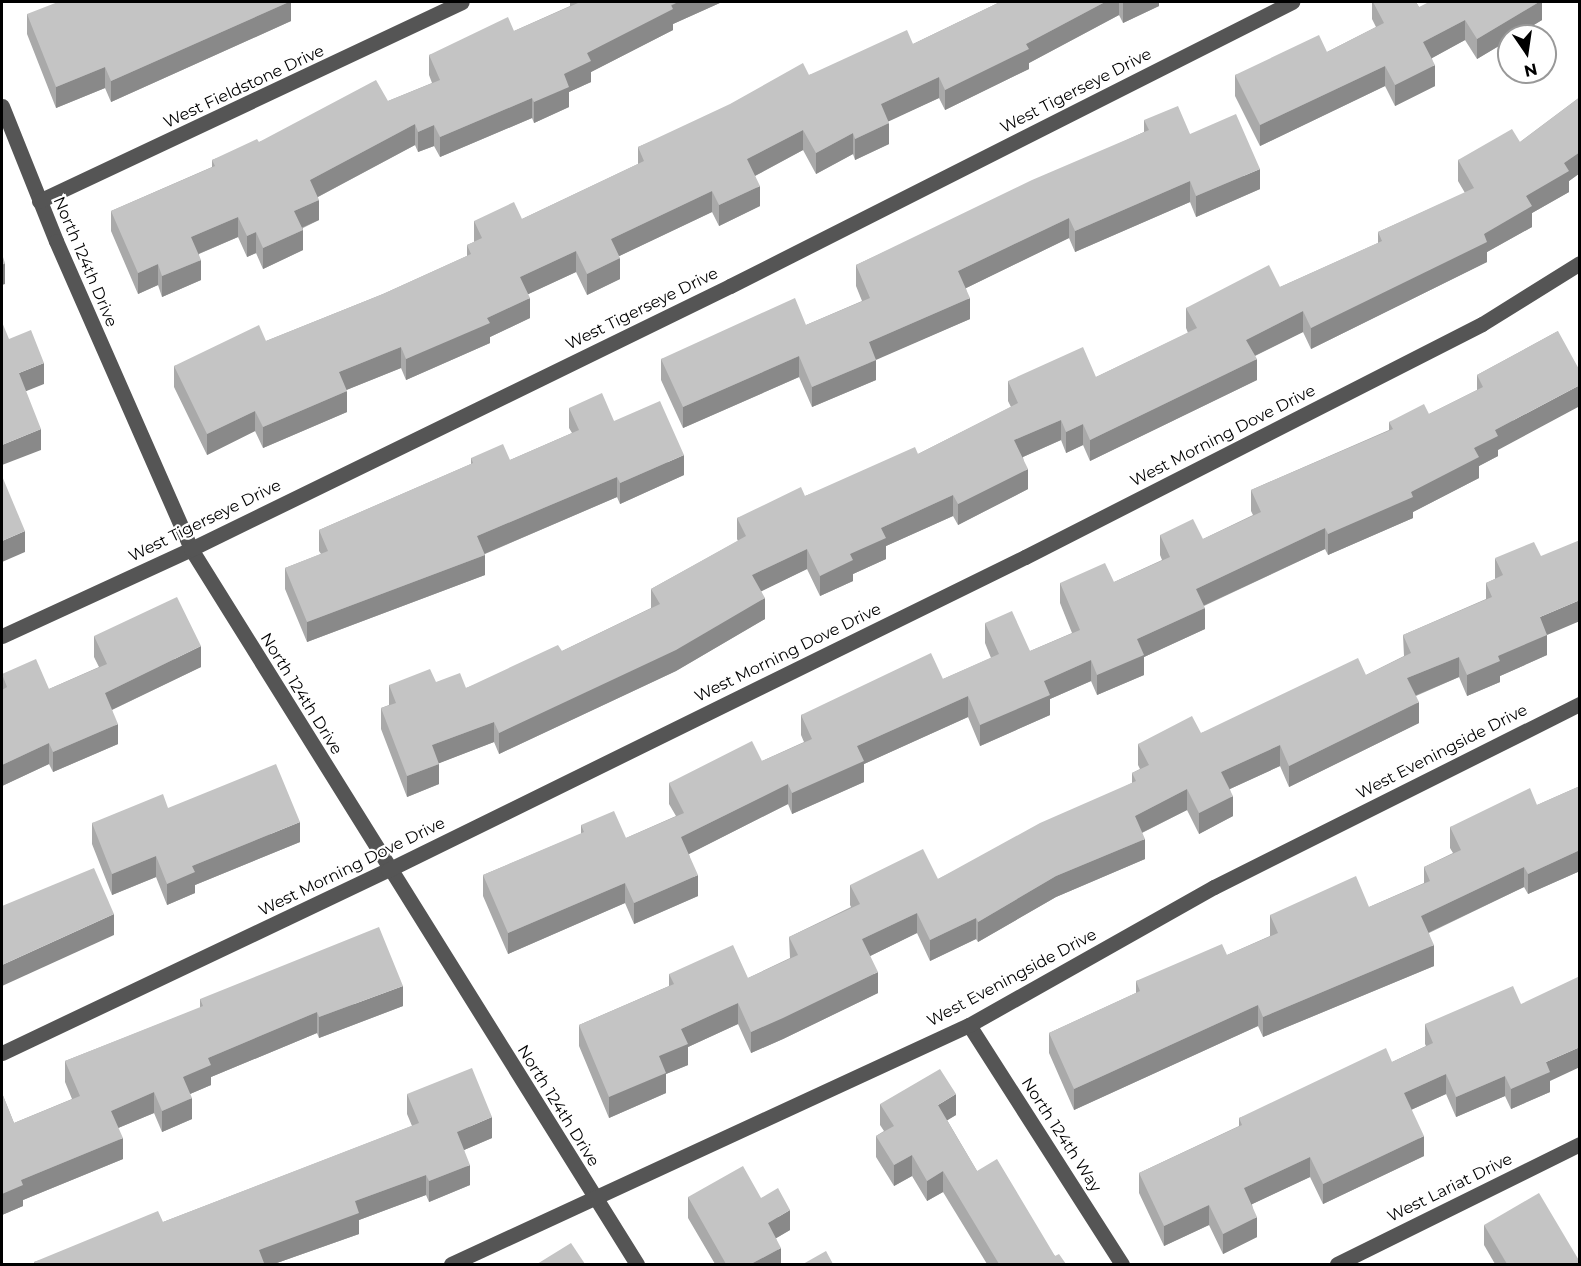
<!DOCTYPE html>
<html>
<head>
<meta charset="utf-8">
<style>
  body { margin:0 }
  #map { position:relative; width:1581px; height:1266px; overflow:hidden; background:#fff; font-family:Montserrat,sans-serif }
  div>[style] { position:absolute }
  .minor>* { height:15px; margin:-7.5px; padding:0 7.5px; transform-origin:7.5px; border-radius:7.5px; background:#555 }
  .wall>* { inset:0; background:#a9a9a9 }
  .shaded-wall>* { inset:0; background:#898989 }
  .building>* { inset:0; background:#c4c4c4 }
  span { translate:-50% -50%; white-space:nowrap; text-align:center; line-height:1.15; -webkit-text-stroke:4.5px #fff; paint-order:stroke }
  .street-label { font-size:16px; color:#000 }
  .frame { position:absolute; inset:0; border:3px solid #000; pointer-events:none }
  .north { position:absolute; left:1497px; top:24px; width:60px; height:60px; box-sizing:border-box; background:#fff; border:2px solid #999; border-radius:50%; rotate:167deg; font-size:16px; font-weight:700; line-height:24px; text-align:center; color:#000 }
  .north::after { content:''; display:block; margin:auto; width:21px; height:27px; background:#000; clip-path:polygon(50% 0,100% 100%,50% 72%,0 100%) }
</style>
</head>
<body>
<div id="map">
  <div class="minor">
    <div style="left:2px;top:106px;width:145px;rotate:68.2deg"></div>
    <div style="left:56px;top:241px;width:336px;rotate:66.3deg"></div>
    <div style="left:191px;top:549px;width:843px;rotate:58.05deg"></div>
    <div style="left:39px;top:201px;width:467px;rotate:-25.2deg"></div>
    <div style="left:2px;top:636px;width:208px;rotate:-24.7deg"></div>
    <div style="left:191px;top:549px;width:600px;rotate:-26.01deg"></div>
    <div style="left:730px;top:286px;width:630px;rotate:-26.81deg"></div>
    <div style="left:969px;top:1025px;width:284px;rotate:57.4deg"></div>
    <div style="left:2px;top:1053px;width:427px;rotate:-25.4deg"></div>
    <div style="left:388px;top:870px;width:710px;rotate:-26.17deg"></div>
    <div style="left:1025px;top:557px;width:513px;rotate:-27.01deg"></div>
    <div style="left:1482px;top:324px;width:115px;rotate:-31.9deg"></div>
    <div style="left:451px;top:1264px;width:570px;rotate:-24.77deg"></div>
    <div style="left:969px;top:1025px;width:281px;rotate:-29.4deg"></div>
    <div style="left:1214px;top:887px;width:409px;rotate:-26.6deg"></div>
    <div style="left:1337px;top:1264px;width:271px;rotate:-26.3deg"></div>
  </div>
  <div class="wall">
    <div style="clip-path:polygon(291px 2px,291px 21px,111px 102px,105px 88px,56px 108px,27px 34px,27px 14px)"></div>
    <div style="clip-path:polygon(570px 2px,722px 2px,673px 24px,673px 30px,591px 72px,591px 82px,569px 92px,569px 107px,534px 123px,532px 118px,440px 157px,434px 146px,418px 152px,415px 145px,318px 197px,319px 220px,303px 228px,303px 250px,263px 269px,256px 253px,247px 257px,238px 237px,199px 254px,201px 280px,162px 297px,158px 285px,138px 294px,111px 231px,111px 211px,212px 167px,212px 160px,259px 142px,388px 101px,432px 83px,429px 75px,429px 55px,514px 31px,570px 6px)"></div>
    <div style="clip-path:polygon(1000px 2px,1159px 2px,1159px 6px,1123px 23px,1119px 15px,1029px 63px,1029px 69px,945px 110px,939px 98px,888px 121px,889px 144px,855px 160px,853px 154px,816px 174px,803px 150px,755px 176px,760px 206px,719px 226px,712px 212px,619px 256px,620px 279px,587px 295px,576px 272px,528px 294px,530px 318px,490px 337px,490px 343px,406px 380px,401px 368px,346px 390px,347px 412px,263px 448px,255px 431px,207px 455px,174px 387px,174px 366px,266px 341px,383px 294px,467px 256px,467px 245px,474px 242px,474px 221px,522px 219px,638px 164px,638px 147px,809px 75px,913px 44px)"></div>
    <div style="clip-path:polygon(1372px 2px,1416px 2px,1419px 7px,1542px 2px,1542px 20px,1477px 59px,1465px 40px,1432px 58px,1435px 86px,1395px 106px,1385px 86px,1260px 146px,1235px 96px,1235px 75px,1327px 52px,1376px 27px,1372px 19px)"></div>
    <div style="clip-path:polygon(1580px 97px,1580px 173px,1569px 181px,1569px 192px,1532px 213px,1532px 227px,1487px 252px,1487px 262px,1311px 349px,1303px 332px,1255px 356px,1257px 380px,1090px 461px,1083px 445px,1066px 453px,1061px 440px,1023px 457px,1028px 489px,958px 525px,953px 516px,886px 546px,886px 559px,853px 574px,853px 581px,820px 596px,807px 569px,761px 591px,765px 619px,676px 671px,499px 754px,494px 742px,439px 763px,439px 784px,407px 797px,381px 729px,381px 708px,389px 705px,389px 685px,436px 682px,466px 688px,562px 651px,651px 608px,651px 589px,738px 541px,737px 539px,737px 518px,805px 496px,918px 454px,1011px 407px,1008px 401px,1008px 381px,1096px 377px,1188px 333px,1186px 328px,1186px 308px,1280px 287px,1378px 243px,1378px 232px,1465px 193px,1458px 181px,1458px 160px,1520px 142px)"></div>
    <div style="clip-path:polygon(1144px 120px,1190px 134px,1260px 189px,1196px 217px,1190px 202px,1075px 252px,1069px 238px,966px 288px,970px 319px,876px 359px,876px 380px,812px 407px,799px 377px,683px 428px,661px 380px,661px 359px,806px 325px,862px 301px,856px 286px,856px 265px,1144px 132px)"></div>
    <div style="clip-path:polygon(1558px 331px,1498px 450px,1498px 456px,1479px 466px,1479px 478px,1413px 512px,1413px 518px,1328px 555px,1325px 549px,1204px 606px,1205px 629px,1144px 657px,1144px 675px,1097px 695px,1091px 681px,1050px 699px,1050px 715px,980px 746px,968px 717px,864px 764px,864px 782px,792px 814px,788px 804px,689px 854px,698px 896px,634px 924px,625px 903px,508px 954px,483px 896px,483px 875px,581px 834px,581px 825px,626px 838px,676px 816px,669px 804px,669px 783px,762px 761px,804px 742px,801px 735px,801px 715px,943px 679px,991px 658px,985px 643px,985px 623px,1030px 651px,1072px 633px,1060px 603px,1060px 583px,1114px 582px,1162px 560px,1160px 555px,1160px 535px,1203px 539px,1253px 515px,1251px 511px,1251px 490px,1389px 430px,1389px 422px,1429px 414px,1477px 390px,1477px 375px)"></div>
    <div style="clip-path:polygon(569px 408px,614px 421px,684px 475px,620px 504px,617px 497px,485px 554px,485px 575px,307px 642px,285px 589px,285px 568px,321px 554px,319px 551px,319px 530px,471px 464px,471px 458px,510px 460px,572px 433px,569px 428px)"></div>
    <div style="clip-path:polygon(1495px 558px,1547px 635px,1547px 655px,1500px 676px,1500px 682px,1467px 696px,1459px 677px,1416px 696px,1419px 723px,1289px 787px,1280px 766px,1230px 789px,1233px 816px,1199px 834px,1187px 810px,1142px 833px,1145px 859px,1056px 897px,978px 942px,976px 939px,930px 961px,917px 933px,870px 956px,878px 993px,783px 1039px,751px 1053px,738px 1024px,688px 1047px,688px 1065px,666px 1074px,666px 1093px,609px 1118px,579px 1046px,579px 1025px,669px 986px,669px 974px,748px 978px,790px 958px,789px 937px,851px 907px,850px 905px,850px 885px,938px 879px,1132px 783px,1132px 773px,1140px 769px,1138px 765px,1138px 744px,1201px 733px,1366px 675px,1404px 656px,1403px 635px,1486px 599px,1486px 583px,1495px 579px)"></div>
    <div style="clip-path:polygon(94px 636px,201px 667px,112px 710px,118px 744px,53px 772px,49px 764px,2px 786px,2px 674px,49px 689px,99px 667px,94px 657px)"></div>
    <div style="clip-path:polygon(1580px 786px,1580px 871px,1528px 894px,1524px 887px,1429px 933px,1434px 966px,1263px 1037px,1258px 1026px,1074px 1110px,1049px 1053px,1049px 1033px,1136px 993px,1136px 981px,1227px 955px,1270px 936px,1270px 915px,1369px 907px,1424px 883px,1424px 867px,1453px 853px,1450px 848px,1450px 827px,1537px 805px)"></div>
    <div style="clip-path:polygon(168px 808px,300px 842px,195px 885px,195px 893px,167px 905px,156px 877px,112px 895px,92px 844px,92px 823px)"></div>
    <div style="clip-path:polygon(200px 999px,403px 1006px,319px 1038px,317px 1033px,211px 1077px,211px 1085px,190px 1094px,192px 1119px,162px 1132px,154px 1113px,118px 1128px,123px 1159px,23px 1200px,23px 1206px,2px 1215px,2px 1093px,14px 1123px,72px 1099px,65px 1082px,65px 1061px,200px 1008px)"></div>
    <div style="clip-path:polygon(1425px 1024px,1550px 1081px,1550px 1092px,1511px 1109px,1505px 1096px,1456px 1117px,1446px 1094px,1411px 1110px,1424px 1156px,1323px 1204px,1310px 1177px,1252px 1204px,1257px 1237px,1223px 1254px,1209px 1225px,1164px 1246px,1139px 1193px,1139px 1173px,1239px 1126px,1239px 1118px,1392px 1062px,1426px 1046px,1425px 1044px)"></div>
    <div style="clip-path:polygon(407px 1094px,492px 1138px,464px 1150px,470px 1185px,429px 1202px,426px 1195px,359px 1220px,359px 1234px,274px 1264px,34px 1264px,34px 1262px,163px 1222px,412px 1126px,407px 1114px)"></div>
    <div style="clip-path:polygon(880px 1104px,956px 1115px,947px 1120px,977px 1171px,1055px 1256px,1066px 1264px,987px 1264px,943px 1192px,927px 1201px,912px 1176px,894px 1186px,876px 1157px,876px 1136px,884px 1131px,880px 1125px)"></div>
    <div style="clip-path:polygon(688px 1197px,761px 1198px,790px 1230px,776px 1238px,781px 1264px,715px 1264px,688px 1218px)"></div>
    <div style="clip-path:polygon(1484px 1225px,1580px 1264px,1495px 1264px,1484px 1245px)"></div>
  </div>
  <div class="shaded-wall">
    <div style="clip-path:polygon(289px 2px,291px 2px,291px 21px,111px 102px,111px 81px)"></div>
    <div style="clip-path:polygon(678px 2px,722px 2px,673px 24px,673px 30px,591px 72px,591px 82px,569px 92px,569px 107px,534px 123px,534px 102px,564px 74px,587px 53px)"></div>
    <div style="clip-path:polygon(1105px 2px,1119px 2px,1119px 15px,1029px 63px,1029px 69px,945px 110px,945px 90px,1026px 44px)"></div>
    <div style="clip-path:polygon(1123px 2px,1159px 2px,1159px 6px,1123px 23px)"></div>
    <div style="clip-path:polygon(1539px 2px,1542px 2px,1542px 20px,1516px 36px,1509px 36px,1509px 40px,1477px 59px,1477px 39px)"></div>
    <div style="clip-path:polygon(1465px 20px,1465px 40px,1423px 63px,1423px 42px)"></div>
    <div style="clip-path:polygon(1435px 65px,1435px 86px,1395px 106px,1395px 85px)"></div>
    <div style="clip-path:polygon(1385px 66px,1385px 86px,1260px 146px,1260px 125px)"></div>
    <div style="clip-path:polygon(105px 67px,105px 88px,56px 108px,56px 87px)"></div>
    <div style="clip-path:polygon(939px 77px,939px 98px,881px 125px,881px 104px)"></div>
    <div style="clip-path:polygon(532px 98px,532px 118px,440px 157px,440px 137px)"></div>
    <div style="clip-path:polygon(889px 123px,889px 144px,855px 160px,855px 139px)"></div>
    <div style="clip-path:polygon(415px 124px,415px 145px,310px 201px,310px 180px)"></div>
    <div style="clip-path:polygon(434px 125px,434px 146px,418px 152px,418px 132px)"></div>
    <div style="clip-path:polygon(803px 130px,803px 150px,747px 180px,747px 159px)"></div>
    <div style="clip-path:polygon(853px 133px,853px 154px,816px 174px,816px 153px)"></div>
    <div style="clip-path:polygon(1580px 152px,1580px 173px,1569px 181px,1569px 192px,1532px 213px,1532px 227px,1487px 252px,1487px 262px,1311px 349px,1311px 328px,1484px 234px,1526px 196px,1564px 163px)"></div>
    <div style="clip-path:polygon(1260px 169px,1260px 189px,1196px 217px,1196px 196px)"></div>
    <div style="clip-path:polygon(1190px 181px,1190px 202px,1075px 252px,1075px 231px)"></div>
    <div style="clip-path:polygon(760px 186px,760px 206px,719px 226px,719px 205px)"></div>
    <div style="clip-path:polygon(712px 191px,712px 212px,611px 260px,611px 239px)"></div>
    <div style="clip-path:polygon(319px 200px,319px 220px,294px 231px,294px 211px)"></div>
    <div style="clip-path:polygon(238px 217px,238px 237px,191px 257px,191px 237px)"></div>
    <div style="clip-path:polygon(1069px 218px,1069px 238px,958px 292px,958px 271px)"></div>
    <div style="clip-path:polygon(303px 230px,303px 250px,263px 269px,263px 248px)"></div>
    <div style="clip-path:polygon(256px 232px,256px 253px,247px 257px,247px 236px)"></div>
    <div style="clip-path:polygon(576px 251px,576px 272px,520px 298px,520px 277px)"></div>
    <div style="clip-path:polygon(620px 258px,620px 279px,587px 295px,587px 274px)"></div>
    <div style="clip-path:polygon(201px 260px,201px 280px,162px 297px,162px 276px)"></div>
    <div style="clip-path:polygon(5px 263px,5px 284px,2px 285px,2px 265px)"></div>
    <div style="clip-path:polygon(158px 264px,158px 285px,138px 294px,138px 273px)"></div>
    <div style="clip-path:polygon(530px 298px,530px 318px,490px 337px,490px 343px,406px 380px,406px 359px,487px 318px)"></div>
    <div style="clip-path:polygon(970px 298px,970px 319px,869px 363px,869px 342px)"></div>
    <div style="clip-path:polygon(1303px 311px,1303px 332px,1246px 360px,1246px 340px)"></div>
    <div style="clip-path:polygon(401px 347px,401px 368px,339px 393px,339px 372px)"></div>
    <div style="clip-path:polygon(799px 356px,799px 377px,683px 428px,683px 407px)"></div>
    <div style="clip-path:polygon(1257px 359px,1257px 380px,1090px 461px,1090px 440px)"></div>
    <div style="clip-path:polygon(876px 360px,876px 380px,812px 407px,812px 387px)"></div>
    <div style="clip-path:polygon(44px 363px,44px 384px,19px 394px,19px 373px)"></div>
    <div style="clip-path:polygon(1580px 385px,1580px 406px,1498px 450px,1498px 456px,1479px 466px,1479px 478px,1413px 512px,1413px 518px,1328px 555px,1328px 534px,1411px 492px,1474px 448px,1495px 430px)"></div>
    <div style="clip-path:polygon(347px 391px,347px 412px,263px 448px,263px 427px)"></div>
    <div style="clip-path:polygon(255px 411px,255px 431px,207px 455px,207px 434px)"></div>
    <div style="clip-path:polygon(1061px 420px,1061px 440px,1014px 461px,1014px 440px)"></div>
    <div style="clip-path:polygon(1083px 424px,1083px 445px,1066px 453px,1066px 432px)"></div>
    <div style="clip-path:polygon(41px 429px,41px 450px,2px 465px,2px 445px)"></div>
    <div style="clip-path:polygon(684px 455px,684px 475px,620px 504px,620px 483px)"></div>
    <div style="clip-path:polygon(1028px 469px,1028px 489px,958px 525px,958px 504px)"></div>
    <div style="clip-path:polygon(617px 477px,617px 497px,477px 557px,477px 536px)"></div>
    <div style="clip-path:polygon(953px 495px,953px 516px,886px 546px,886px 559px,853px 574px,853px 581px,820px 596px,820px 576px,850px 554px,881px 528px)"></div>
    <div style="clip-path:polygon(1325px 528px,1325px 549px,1196px 609px,1196px 589px)"></div>
    <div style="clip-path:polygon(25px 531px,25px 552px,2px 562px,2px 541px)"></div>
    <div style="clip-path:polygon(807px 549px,807px 569px,752px 596px,752px 575px)"></div>
    <div style="clip-path:polygon(485px 555px,485px 575px,307px 642px,307px 622px)"></div>
    <div style="clip-path:polygon(765px 598px,765px 619px,676px 671px,499px 754px,499px 733px)"></div>
    <div style="clip-path:polygon(1580px 600px,1580px 621px,1547px 635px,1547px 655px,1500px 676px,1500px 682px,1467px 696px,1467px 675px,1498px 656px,1540px 617px)"></div>
    <div style="clip-path:polygon(1205px 608px,1205px 629px,1144px 657px,1144px 675px,1097px 695px,1097px 675px,1137px 639px)"></div>
    <div style="clip-path:polygon(201px 646px,201px 667px,105px 713px,105px 693px)"></div>
    <div style="clip-path:polygon(1459px 657px,1459px 677px,1407px 699px,1407px 678px)"></div>
    <div style="clip-path:polygon(1091px 660px,1091px 681px,1050px 699px,1050px 715px,980px 746px,980px 725px,1044px 681px)"></div>
    <div style="clip-path:polygon(968px 696px,968px 717px,864px 764px,864px 782px,792px 814px,792px 793px,857px 746px)"></div>
    <div style="clip-path:polygon(1419px 702px,1419px 723px,1289px 787px,1289px 766px)"></div>
    <div style="clip-path:polygon(494px 722px,494px 742px,432px 766px,432px 745px)"></div>
    <div style="clip-path:polygon(118px 724px,118px 744px,53px 772px,53px 752px)"></div>
    <div style="clip-path:polygon(49px 743px,49px 764px,2px 786px,2px 765px)"></div>
    <div style="clip-path:polygon(1280px 745px,1280px 766px,1221px 793px,1221px 772px)"></div>
    <div style="clip-path:polygon(439px 764px,439px 784px,407px 797px,407px 776px)"></div>
    <div style="clip-path:polygon(788px 784px,788px 804px,681px 858px,681px 837px)"></div>
    <div style="clip-path:polygon(1187px 789px,1187px 810px,1135px 836px,1135px 816px)"></div>
    <div style="clip-path:polygon(1233px 796px,1233px 816px,1199px 834px,1199px 813px)"></div>
    <div style="clip-path:polygon(300px 822px,300px 842px,195px 885px,195px 893px,167px 905px,167px 884px,192px 866px)"></div>
    <div style="clip-path:polygon(1145px 839px,1145px 859px,1056px 897px,978px 942px,978px 922px,1056px 876px)"></div>
    <div style="clip-path:polygon(1580px 850px,1580px 871px,1528px 894px,1528px 874px)"></div>
    <div style="clip-path:polygon(156px 856px,156px 877px,112px 895px,112px 874px)"></div>
    <div style="clip-path:polygon(1524px 867px,1524px 887px,1421px 936px,1421px 916px)"></div>
    <div style="clip-path:polygon(698px 875px,698px 896px,634px 924px,634px 903px)"></div>
    <div style="clip-path:polygon(625px 883px,625px 903px,508px 954px,508px 933px)"></div>
    <div style="clip-path:polygon(917px 913px,917px 933px,862px 960px,862px 939px)"></div>
    <div style="clip-path:polygon(114px 914px,114px 935px,2px 986px,2px 965px)"></div>
    <div style="clip-path:polygon(976px 918px,976px 939px,930px 961px,930px 940px)"></div>
    <div style="clip-path:polygon(1434px 945px,1434px 966px,1263px 1037px,1263px 1017px)"></div>
    <div style="clip-path:polygon(878px 972px,878px 993px,783px 1039px,751px 1053px,751px 1032px)"></div>
    <div style="clip-path:polygon(403px 986px,403px 1006px,319px 1038px,319px 1017px)"></div>
    <div style="clip-path:polygon(738px 1003px,738px 1024px,688px 1047px,688px 1065px,666px 1074px,666px 1093px,609px 1118px,609px 1097px,659px 1056px,681px 1029px)"></div>
    <div style="clip-path:polygon(1258px 1005px,1258px 1026px,1074px 1110px,1074px 1089px)"></div>
    <div style="clip-path:polygon(317px 1012px,317px 1033px,211px 1077px,211px 1085px,183px 1097px,183px 1077px,208px 1058px)"></div>
    <div style="clip-path:polygon(1580px 1047px,1580px 1067px,1550px 1081px,1550px 1092px,1511px 1109px,1511px 1089px,1546px 1062px)"></div>
    <div style="clip-path:polygon(1446px 1074px,1446px 1094px,1404px 1113px,1404px 1093px)"></div>
    <div style="clip-path:polygon(1505px 1076px,1505px 1096px,1456px 1117px,1456px 1097px)"></div>
    <div style="clip-path:polygon(154px 1092px,154px 1113px,111px 1131px,111px 1111px)"></div>
    <div style="clip-path:polygon(956px 1094px,956px 1115px,938px 1126px,938px 1105px)"></div>
    <div style="clip-path:polygon(192px 1098px,192px 1119px,162px 1132px,162px 1111px)"></div>
    <div style="clip-path:polygon(492px 1117px,492px 1138px,457px 1153px,457px 1132px)"></div>
    <div style="clip-path:polygon(1424px 1136px,1424px 1156px,1323px 1204px,1323px 1184px)"></div>
    <div style="clip-path:polygon(123px 1138px,123px 1159px,23px 1200px,23px 1206px,2px 1215px,2px 1194px,21px 1180px)"></div>
    <div style="clip-path:polygon(912px 1155px,912px 1176px,894px 1186px,894px 1165px)"></div>
    <div style="clip-path:polygon(1310px 1157px,1310px 1177px,1244px 1208px,1244px 1188px)"></div>
    <div style="clip-path:polygon(470px 1165px,470px 1185px,429px 1202px,429px 1181px)"></div>
    <div style="clip-path:polygon(943px 1171px,943px 1192px,927px 1201px,927px 1181px)"></div>
    <div style="clip-path:polygon(426px 1175px,426px 1195px,359px 1220px,359px 1234px,274px 1264px,259px 1264px,259px 1250px,355px 1201px)"></div>
    <div style="clip-path:polygon(1209px 1205px,1209px 1225px,1164px 1246px,1164px 1226px)"></div>
    <div style="clip-path:polygon(790px 1210px,790px 1230px,768px 1243px,768px 1223px)"></div>
    <div style="clip-path:polygon(1257px 1217px,1257px 1237px,1223px 1254px,1223px 1234px)"></div>
    <div style="clip-path:polygon(781px 1248px,781px 1264px,751px 1264px)"></div>
  </div>
  <div class="building">
    <div style="clip-path:polygon(58px 2px,289px 2px,111px 81px,105px 67px,56px 87px,27px 14px)"></div>
    <div style="clip-path:polygon(577px 2px,678px 2px,671px 5px,673px 9px,587px 53px,591px 61px,564px 74px,569px 87px,534px 102px,532px 98px,440px 137px,434px 125px,418px 132px,415px 124px,310px 180px,319px 200px,294px 211px,303px 230px,263px 248px,256px 232px,247px 236px,238px 217px,191px 237px,201px 260px,162px 276px,158px 264px,138px 273px,111px 211px,215px 166px,212px 160px,257px 139px,259px 142px,376px 80px,388px 101px,440px 80px,429px 55px,508px 17px,514px 31px,578px 3px)"></div>
    <div style="clip-path:polygon(1000px 2px,1105px 2px,1026px 44px,1029px 49px,945px 90px,939px 77px,881px 104px,889px 123px,855px 139px,853px 133px,816px 153px,803px 130px,747px 159px,760px 186px,719px 205px,712px 191px,611px 239px,620px 258px,587px 274px,576px 251px,520px 277px,530px 298px,487px 318px,490px 323px,406px 359px,401px 347px,339px 372px,347px 391px,263px 427px,255px 411px,207px 434px,174px 366px,259px 325px,266px 341px,383px 294px,471px 254px,467px 245px,482px 238px,474px 221px,514px 202px,522px 219px,644px 161px,638px 147px,730px 104px,803px 63px,809px 75px,907px 30px,913px 44px)"></div>
    <div style="clip-path:polygon(1373px 2px,1416px 2px,1419px 7px,1429px 2px,1539px 2px,1477px 39px,1465px 20px,1423px 42px,1435px 65px,1395px 85px,1385px 66px,1260px 125px,1235px 75px,1319px 35px,1327px 52px,1384px 23px)"></div>
    <div style="clip-path:polygon(1580px 97px,1580px 152px,1564px 163px,1569px 171px,1526px 196px,1532px 206px,1484px 234px,1487px 242px,1311px 328px,1303px 311px,1246px 340px,1257px 359px,1090px 440px,1083px 424px,1066px 432px,1061px 420px,1014px 440px,1028px 469px,958px 504px,953px 495px,881px 528px,886px 538px,850px 554px,853px 560px,820px 576px,807px 549px,752px 575px,765px 598px,676px 650px,499px 733px,494px 722px,432px 745px,439px 764px,407px 776px,381px 708px,396px 703px,389px 685px,430px 669px,436px 682px,460px 673px,466px 688px,558px 645px,562px 651px,660px 604px,651px 589px,746px 536px,737px 518px,801px 487px,805px 496px,915px 447px,918px 454px,1018px 403px,1008px 381px,1083px 347px,1096px 377px,1197px 328px,1186px 308px,1269px 265px,1280px 287px,1382px 241px,1378px 232px,1474px 188px,1458px 160px,1512px 129px,1520px 142px)"></div>
    <div style="clip-path:polygon(1178px 106px,1190px 134px,1236px 114px,1260px 169px,1196px 196px,1190px 181px,1075px 231px,1069px 218px,958px 271px,970px 298px,869px 342px,876px 360px,812px 387px,799px 356px,683px 407px,661px 359px,795px 298px,806px 325px,870px 298px,856px 265px,1032px 180px,1149px 130px,1144px 120px)"></div>
    <div style="clip-path:polygon(2px 254px,5px 263px,2px 265px)"></div>
    <div style="clip-path:polygon(2px 322px,9px 339px,31px 330px,44px 363px,19px 373px,41px 429px,2px 445px)"></div>
    <div style="clip-path:polygon(1558px 331px,1580px 371px,1580px 385px,1495px 430px,1498px 436px,1474px 448px,1479px 457px,1411px 492px,1413px 497px,1328px 534px,1325px 528px,1196px 589px,1205px 608px,1137px 639px,1144px 655px,1097px 675px,1091px 660px,1044px 681px,1050px 695px,980px 725px,968px 696px,857px 746px,864px 761px,792px 793px,788px 784px,681px 837px,698px 875px,634px 903px,625px 883px,508px 933px,483px 875px,584px 832px,581px 825px,614px 811px,626px 838px,684px 813px,669px 783px,752px 741px,762px 761px,812px 739px,801px 715px,931px 653px,943px 679px,999px 654px,985px 623px,1012px 611px,1030px 651px,1080px 630px,1060px 583px,1105px 563px,1114px 582px,1170px 557px,1160px 535px,1193px 519px,1203px 539px,1261px 512px,1251px 490px,1393px 429px,1389px 422px,1424px 404px,1429px 414px,1483px 387px,1477px 375px)"></div>
    <div style="clip-path:polygon(602px 393px,614px 421px,660px 401px,684px 455px,620px 483px,617px 477px,477px 536px,485px 555px,307px 622px,285px 568px,328px 551px,319px 530px,473px 463px,471px 458px,503px 444px,510px 460px,579px 430px,569px 408px)"></div>
    <div style="clip-path:polygon(2px 476px,25px 531px,2px 541px)"></div>
    <div style="clip-path:polygon(1580px 540px,1580px 600px,1540px 617px,1547px 635px,1498px 656px,1500px 661px,1467px 675px,1459px 657px,1407px 678px,1419px 702px,1289px 766px,1280px 745px,1221px 772px,1233px 796px,1199px 813px,1187px 789px,1135px 816px,1145px 839px,1056px 876px,978px 922px,976px 918px,930px 940px,917px 913px,862px 939px,878px 972px,783px 1018px,751px 1032px,738px 1003px,681px 1029px,688px 1044px,659px 1056px,666px 1073px,609px 1097px,579px 1025px,674px 984px,669px 974px,733px 945px,748px 978px,798px 955px,789px 937px,860px 904px,850px 885px,923px 849px,938px 879px,1040px 823px,1136px 781px,1132px 773px,1149px 765px,1138px 744px,1192px 716px,1201px 733px,1358px 658px,1366px 675px,1411px 653px,1403px 635px,1492px 597px,1486px 583px,1503px 575px,1495px 558px,1534px 542px,1541px 556px)"></div>
    <div style="clip-path:polygon(177px 597px,201px 646px,105px 693px,118px 724px,53px 752px,49px 743px,2px 765px,2px 690px,7px 687px,2px 674px,36px 659px,49px 689px,107px 664px,94px 636px)"></div>
    <div style="clip-path:polygon(276px 764px,300px 822px,192px 866px,195px 872px,167px 884px,156px 856px,112px 874px,92px 823px,163px 794px,168px 808px)"></div>
    <div style="clip-path:polygon(1580px 786px,1580px 850px,1528px 874px,1524px 867px,1421px 916px,1434px 945px,1263px 1017px,1258px 1005px,1074px 1089px,1049px 1033px,1140px 991px,1136px 981px,1222px 944px,1227px 955px,1278px 933px,1270px 915px,1356px 876px,1369px 907px,1430px 881px,1424px 867px,1461px 850px,1450px 827px,1530px 788px,1537px 805px)"></div>
    <div style="clip-path:polygon(94px 868px,114px 914px,2px 965px,2px 906px)"></div>
    <div style="clip-path:polygon(379px 927px,403px 986px,319px 1017px,317px 1012px,208px 1058px,211px 1065px,183px 1077px,192px 1098px,162px 1111px,154px 1092px,111px 1111px,123px 1138px,21px 1180px,23px 1185px,2px 1194px,2px 1093px,14px 1123px,80px 1096px,65px 1061px,203px 1006px,200px 999px)"></div>
    <div style="clip-path:polygon(1580px 976px,1580px 1047px,1546px 1062px,1550px 1072px,1511px 1089px,1505px 1076px,1456px 1097px,1446px 1074px,1404px 1093px,1424px 1136px,1323px 1184px,1310px 1157px,1244px 1188px,1257px 1217px,1223px 1234px,1209px 1205px,1164px 1226px,1139px 1173px,1242px 1125px,1239px 1118px,1386px 1048px,1392px 1062px,1433px 1043px,1425px 1024px,1513px 986px,1521px 1004px)"></div>
    <div style="clip-path:polygon(472px 1068px,492px 1117px,457px 1132px,470px 1165px,429px 1181px,426px 1175px,355px 1201px,359px 1213px,259px 1250px,264px 1263px,259px 1264px,35px 1264px,34px 1262px,158px 1211px,163px 1222px,419px 1123px,407px 1094px)"></div>
    <div style="clip-path:polygon(940px 1069px,956px 1094px,938px 1105px,977px 1171px,997px 1159px,1055px 1256px,1059px 1254px,1066px 1264px,999px 1264px,943px 1171px,927px 1181px,912px 1155px,894px 1165px,876px 1136px,894px 1126px,880px 1104px)"></div>
    <div style="clip-path:polygon(743px 1166px,761px 1198px,778px 1188px,790px 1210px,768px 1223px,781px 1248px,751px 1264px,726px 1264px,688px 1197px)"></div>
    <div style="clip-path:polygon(1539px 1193px,1580px 1262px,1580px 1264px,1507px 1264px,1484px 1225px)"></div>
    <div style="clip-path:polygon(571px 1243px,585px 1264px,537px 1264px)"></div>
    <div style="clip-path:polygon(826px 1251px,833px 1264px,803px 1264px)"></div>
  </div>
  <div class="street-label">
    <span style="left:244px;top:87px;rotate:-25deg">West Fieldstone Drive</span>
    <span style="left:1076px;top:91px;rotate:-27deg">West Tigerseye Drive</span>
    <span style="left:85px;top:262px;rotate:67deg">North 124th Drive</span>
    <span style="left:642px;top:309px;rotate:-26deg">West Tigerseye Drive</span>
    <span style="left:1223px;top:436px;rotate:-27deg">West Morning Dove Drive</span>
    <span style="left:205px;top:521px;rotate:-26deg">West Tigerseye Drive</span>
    <span style="left:788px;top:653px;rotate:-26deg">West Morning Dove Drive</span>
    <span style="left:301px;top:694px;rotate:58deg">North 124th Drive</span>
    <span style="left:1442px;top:752px;rotate:-27deg">West Eveningside Drive</span>
    <span style="left:352px;top:867px;rotate:-26deg">West Morning Dove Drive</span>
    <span style="left:1012px;top:978px;rotate:-28deg">West Eveningside Drive</span>
    <span style="left:558px;top:1106px;rotate:58deg">North 124th Drive</span>
    <span style="left:1061px;top:1135px;rotate:57deg">North 124th Way</span>
    <span style="left:1450px;top:1188px;rotate:-26deg">West Lariat Drive</span>
  </div>
  <div class="frame"></div>
  <div class="north">N</div>
</div>
</body>
</html>
